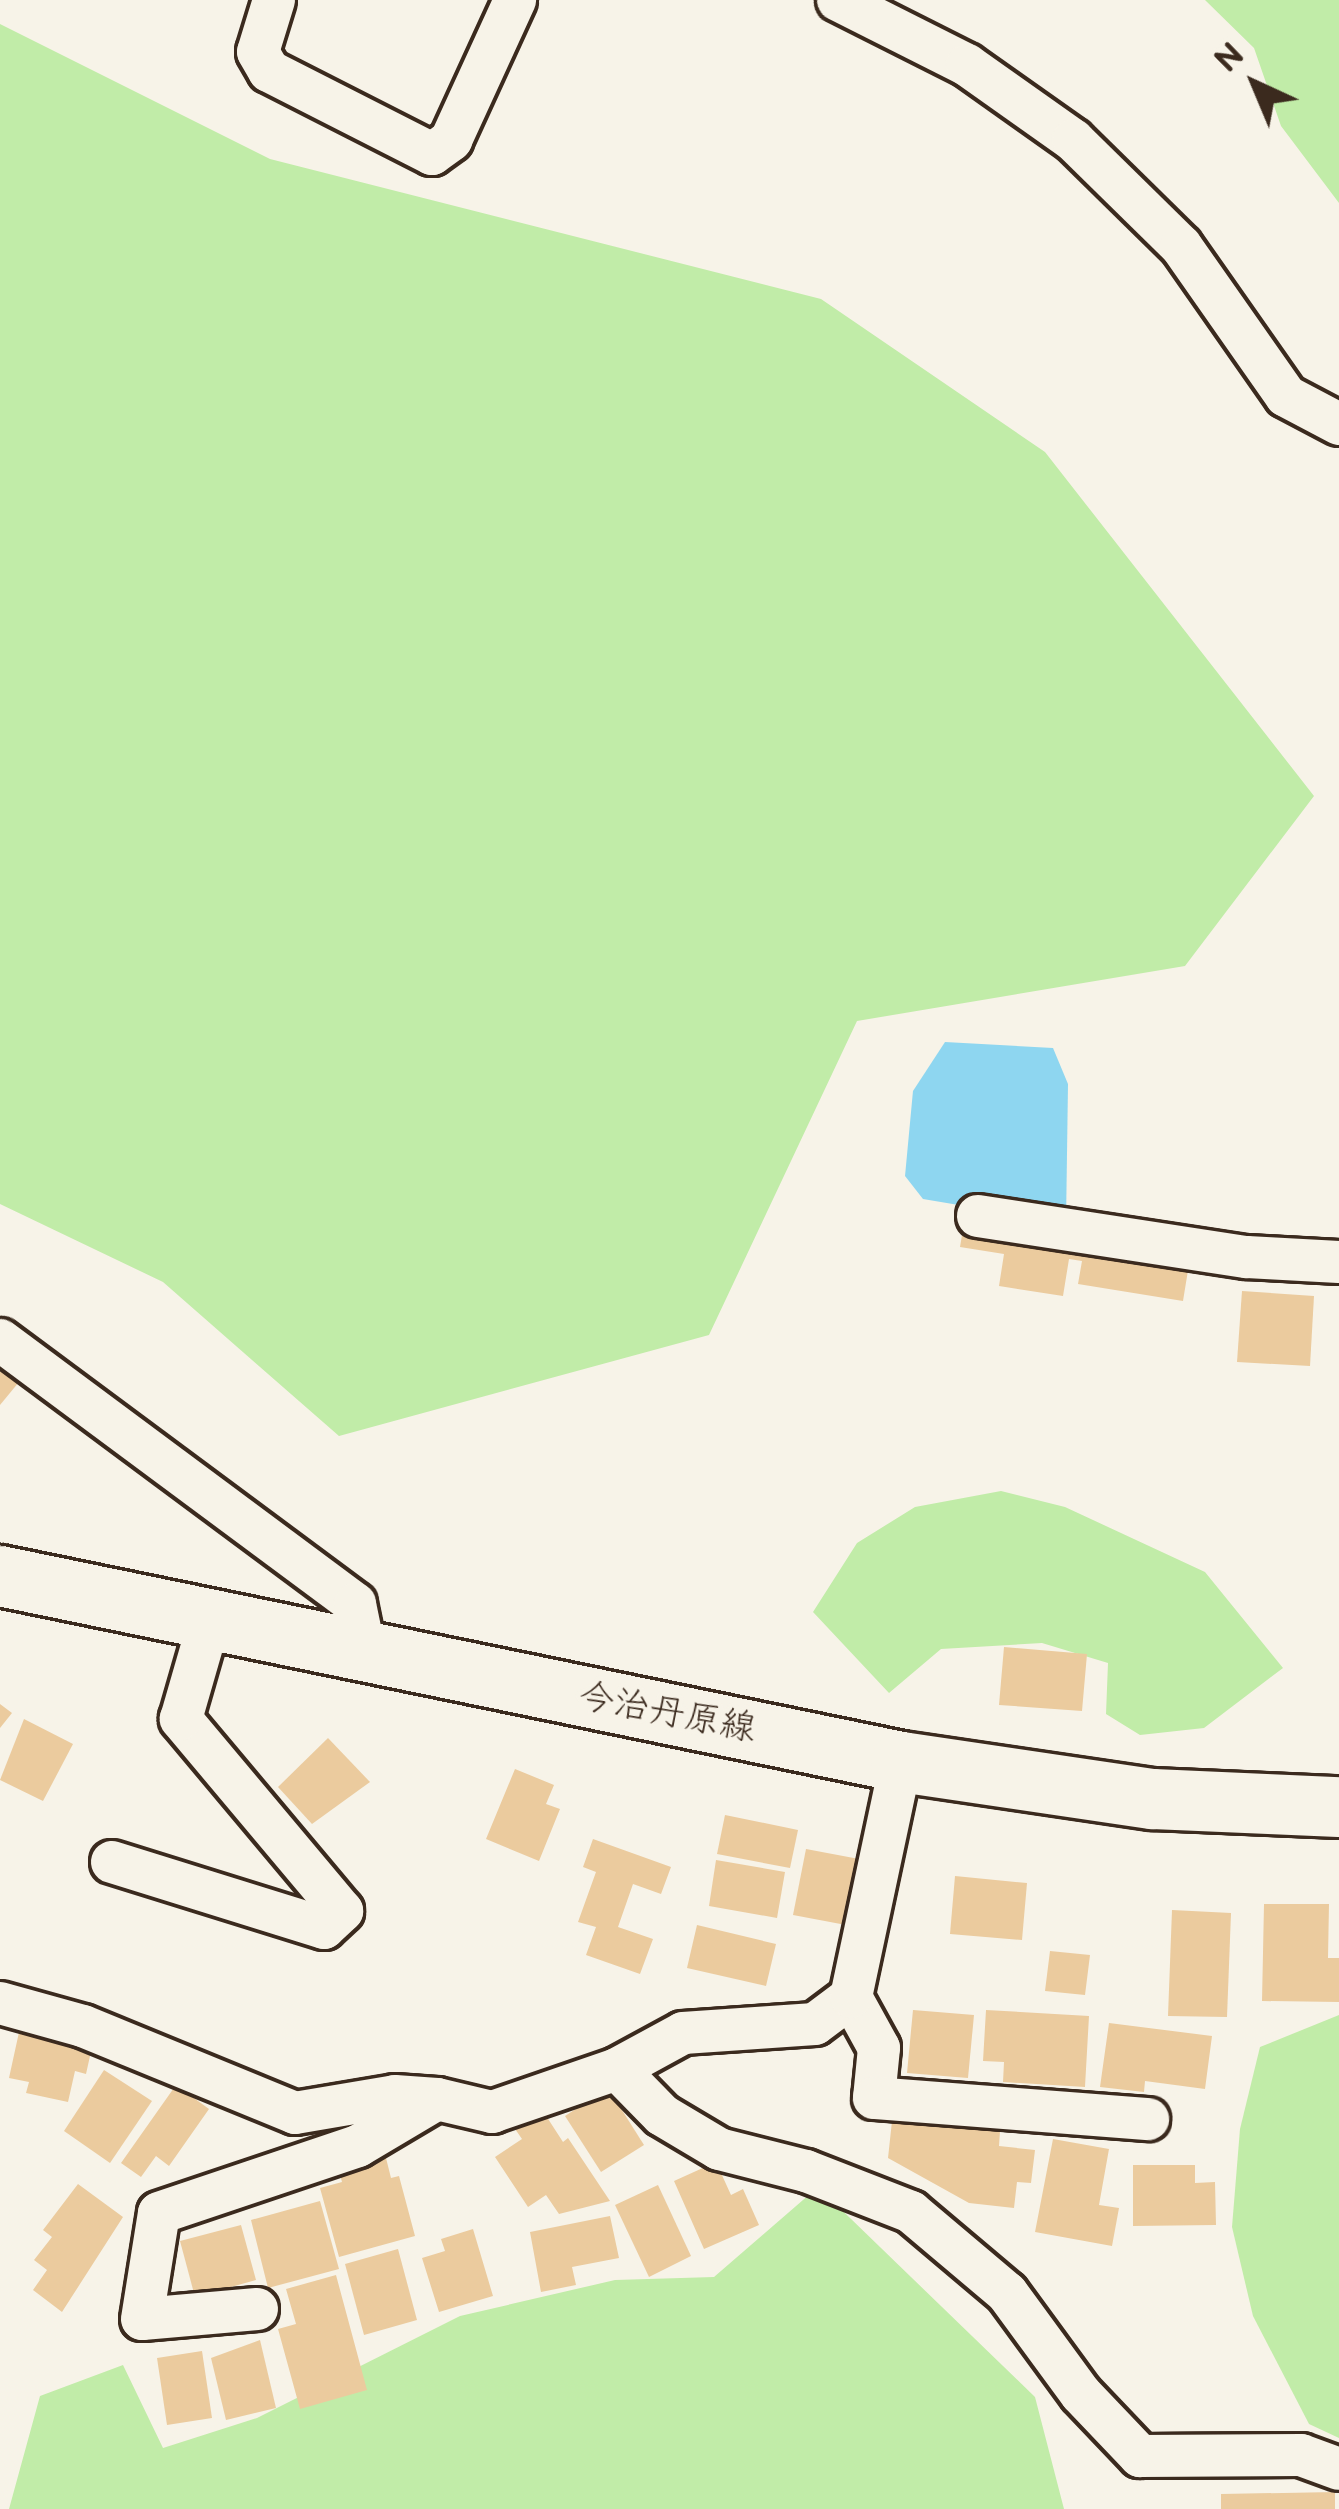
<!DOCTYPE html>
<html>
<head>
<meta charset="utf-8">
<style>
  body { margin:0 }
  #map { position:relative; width:1339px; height:2509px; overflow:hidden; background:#f7f3e8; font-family:"Balsamiq Sans","Klee One",sans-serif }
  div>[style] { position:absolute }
  .green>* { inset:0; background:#c1eca8 }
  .water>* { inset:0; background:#8ed6f0 }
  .building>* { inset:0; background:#ebcb9e }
  .roads { filter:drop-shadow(3px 0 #3b2a1e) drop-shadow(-3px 0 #3b2a1e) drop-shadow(0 3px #3b2a1e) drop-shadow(0 -3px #3b2a1e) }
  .street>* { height:42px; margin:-21px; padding:0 21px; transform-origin:21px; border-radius:21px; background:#f7f3e8 }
  .secondary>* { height:60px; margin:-30px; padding:0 30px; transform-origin:30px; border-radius:30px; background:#f7f3e8 }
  span { translate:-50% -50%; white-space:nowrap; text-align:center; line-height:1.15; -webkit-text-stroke:9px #f7f3e8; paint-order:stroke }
  .street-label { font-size:36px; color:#3b2a1e }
  .north { position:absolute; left:1195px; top:24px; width:120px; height:120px; -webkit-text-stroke:9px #f7f3e8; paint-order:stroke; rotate:316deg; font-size:33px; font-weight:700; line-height:48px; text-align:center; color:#3b2a1e }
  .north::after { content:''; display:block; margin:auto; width:42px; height:54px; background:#3b2a1e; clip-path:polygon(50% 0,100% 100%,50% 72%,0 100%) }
</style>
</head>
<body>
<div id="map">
  <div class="green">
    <div style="clip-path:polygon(1205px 0,1339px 0,1339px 203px,1281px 126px,1254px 48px)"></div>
    <div style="clip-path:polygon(0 24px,270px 159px,821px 299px,1045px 452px,1314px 796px,1185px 966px,857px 1021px,709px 1335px,339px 1436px,163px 1282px,0 1204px)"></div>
    <div style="clip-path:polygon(1001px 1491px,1065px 1507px,1205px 1572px,1283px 1668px,1204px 1728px,1140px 1735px,1106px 1714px,1108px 1663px,1042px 1643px,941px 1649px,889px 1693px,813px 1612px,857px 1543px,915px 1507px)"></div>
    <div style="clip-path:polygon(1339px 2015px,1339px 2438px,1309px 2424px,1253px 2316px,1232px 2227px,1240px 2129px,1260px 2047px)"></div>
    <div style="clip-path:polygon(818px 2187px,1035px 2397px,1064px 2509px,9px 2509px,40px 2396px,123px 2365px,163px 2448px,257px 2418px,460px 2316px,615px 2280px,714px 2277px)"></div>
  </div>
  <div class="water">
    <div style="clip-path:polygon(945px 1042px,1053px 1048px,1068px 1084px,1066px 1223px,923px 1199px,905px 1176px,913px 1091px)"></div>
  </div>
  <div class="building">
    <div style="clip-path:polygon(965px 1217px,1191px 1252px,1183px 1301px,1078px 1284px,1082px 1261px,1069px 1259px,1063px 1296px,999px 1286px,1004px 1254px,960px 1247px)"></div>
    <div style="clip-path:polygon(1242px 1291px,1314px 1296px,1310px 1366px,1237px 1362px)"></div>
    <div style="clip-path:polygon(0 1371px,19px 1382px,0 1405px)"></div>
    <div style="clip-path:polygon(1004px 1647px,1087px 1654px,1082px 1711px,999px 1705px)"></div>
    <div style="clip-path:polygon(0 1704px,12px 1713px,0 1728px)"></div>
    <div style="clip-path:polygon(24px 1719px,73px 1744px,43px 1801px,0 1780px)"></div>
    <div style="clip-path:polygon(328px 1738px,370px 1782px,312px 1824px,278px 1787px)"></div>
    <div style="clip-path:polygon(515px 1769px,554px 1785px,546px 1804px,560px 1809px,539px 1861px,486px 1839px)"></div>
    <div style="clip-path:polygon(725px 1815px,798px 1830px,790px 1868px,717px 1854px)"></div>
    <div style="clip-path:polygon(593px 1839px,671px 1867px,661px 1894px,633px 1884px,618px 1927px,653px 1939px,640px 1974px,586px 1955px,596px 1927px,578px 1922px,596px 1872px,583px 1867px)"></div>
    <div style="clip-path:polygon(806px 1849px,859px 1859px,846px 1925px,793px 1915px)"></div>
    <div style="clip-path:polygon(716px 1860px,785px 1872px,777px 1918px,709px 1906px)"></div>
    <div style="clip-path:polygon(955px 1876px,1027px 1883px,1022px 1940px,950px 1934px)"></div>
    <div style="clip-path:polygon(1264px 1904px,1329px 1904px,1328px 1958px,1339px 1958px,1339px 2002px,1262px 2001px)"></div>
    <div style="clip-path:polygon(1172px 1910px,1231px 1913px,1227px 2017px,1168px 2016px)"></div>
    <div style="clip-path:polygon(697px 1925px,776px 1944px,766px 1986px,687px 1968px)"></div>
    <div style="clip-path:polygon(1050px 1951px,1090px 1955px,1085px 1995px,1045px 1991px)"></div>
    <div style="clip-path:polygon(913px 2010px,974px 2015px,968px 2078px,907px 2073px)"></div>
    <div style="clip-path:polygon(986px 2010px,1089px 2016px,1085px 2087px,1003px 2082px,1004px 2062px,983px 2061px)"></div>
    <div style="clip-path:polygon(21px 2023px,94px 2038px,86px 2074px,75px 2071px,68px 2102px,26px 2093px,29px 2082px,9px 2078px)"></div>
    <div style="clip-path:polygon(1109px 2023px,1212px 2036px,1205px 2089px,1145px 2081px,1144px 2092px,1100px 2087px)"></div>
    <div style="clip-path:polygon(104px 2070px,152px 2101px,110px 2163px,64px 2131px)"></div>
    <div style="clip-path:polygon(176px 2085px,209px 2109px,169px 2166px,156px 2156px,141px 2177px,121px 2163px)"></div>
    <div style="clip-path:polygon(608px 2088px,644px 2145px,601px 2172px,565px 2116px)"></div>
    <div style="clip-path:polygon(541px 2108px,563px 2142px,568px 2138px,610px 2201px,559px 2214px,546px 2195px,528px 2207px,495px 2157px,522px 2139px,513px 2126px)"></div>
    <div style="clip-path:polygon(892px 2121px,1000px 2131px,999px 2146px,1035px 2150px,1031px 2183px,1017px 2182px,1014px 2208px,969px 2203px,888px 2158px)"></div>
    <div style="clip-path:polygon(1053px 2139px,1109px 2149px,1099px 2205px,1119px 2208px,1112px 2246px,1035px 2232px)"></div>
    <div style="clip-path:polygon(386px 2158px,391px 2178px,399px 2176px,415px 2236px,339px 2257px,320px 2188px,342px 2182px,339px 2171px)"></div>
    <div style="clip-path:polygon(716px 2162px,731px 2195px,743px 2189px,759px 2225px,704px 2249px,674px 2181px)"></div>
    <div style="clip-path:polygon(1133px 2165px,1195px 2165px,1195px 2183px,1215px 2182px,1216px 2225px,1133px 2226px)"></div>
    <div style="clip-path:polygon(78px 2184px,123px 2217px,62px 2312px,33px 2290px,47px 2270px,34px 2260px,52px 2237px,43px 2230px)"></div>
    <div style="clip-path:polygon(658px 2185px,691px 2256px,649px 2277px,615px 2205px)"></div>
    <div style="clip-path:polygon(320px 2201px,339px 2269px,268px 2288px,251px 2220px)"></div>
    <div style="clip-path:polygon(610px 2216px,619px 2258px,572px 2267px,576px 2285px,541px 2292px,530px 2232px)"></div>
    <div style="clip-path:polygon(241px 2225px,256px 2280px,195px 2297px,180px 2241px)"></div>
    <div style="clip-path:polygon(473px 2229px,493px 2296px,439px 2312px,422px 2258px,445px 2251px,441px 2239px)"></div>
    <div style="clip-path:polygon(398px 2249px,417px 2320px,364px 2335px,345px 2264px)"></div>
    <div style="clip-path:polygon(336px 2275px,367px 2390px,300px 2409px,278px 2329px,296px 2324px,286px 2289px)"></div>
    <div style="clip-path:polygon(260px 2340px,276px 2408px,226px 2420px,211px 2358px)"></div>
    <div style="clip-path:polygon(202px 2351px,212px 2418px,167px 2425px,157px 2358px)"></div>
    <div style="clip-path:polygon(1335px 2492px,1335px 2509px,1221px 2509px,1221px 2494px)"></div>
  </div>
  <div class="roads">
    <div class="street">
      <div style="left:274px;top:0;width:54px;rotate:107.1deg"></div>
      <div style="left:258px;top:52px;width:22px;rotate:60deg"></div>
      <div style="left:269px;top:71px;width:183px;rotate:27deg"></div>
      <div style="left:432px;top:154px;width:24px;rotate:-36deg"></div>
      <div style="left:451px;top:140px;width:154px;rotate:-65.4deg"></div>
      <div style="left:838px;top:0;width:144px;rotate:26.7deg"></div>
      <div style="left:967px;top:65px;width:130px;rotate:35.3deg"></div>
      <div style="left:1073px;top:140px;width:151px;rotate:44.5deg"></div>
      <div style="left:1181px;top:246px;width:183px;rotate:55deg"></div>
      <div style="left:1286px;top:396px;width:60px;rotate:27.8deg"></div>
      <div style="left:978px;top:1216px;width:272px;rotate:8.7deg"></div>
      <div style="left:1247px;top:1257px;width:92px;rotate:3.1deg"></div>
      <div style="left:0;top:1340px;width:442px;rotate:36.6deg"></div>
      <div style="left:355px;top:1604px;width:45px;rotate:78.4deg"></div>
      <div style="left:112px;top:1862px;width:222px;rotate:17.3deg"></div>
      <div style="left:324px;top:1928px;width:25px;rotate:-43deg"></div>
      <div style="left:342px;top:1911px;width:251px;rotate:-130deg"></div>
      <div style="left:181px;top:1719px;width:101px;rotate:-73.9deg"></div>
      <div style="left:851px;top:1997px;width:58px;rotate:61.2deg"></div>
      <div style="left:879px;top:2048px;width:50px;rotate:95.7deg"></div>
      <div style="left:874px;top:2098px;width:275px;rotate:4.4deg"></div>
      <div style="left:0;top:2003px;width:86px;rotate:15.5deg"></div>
      <div style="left:83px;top:2026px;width:229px;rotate:22.3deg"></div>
      <div style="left:295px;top:2113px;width:101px;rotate:-9.6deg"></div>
      <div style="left:395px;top:2096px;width:42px;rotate:4.1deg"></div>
      <div style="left:617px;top:2069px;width:64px;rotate:45.6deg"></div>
      <div style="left:662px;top:2115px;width:66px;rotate:30.8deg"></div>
      <div style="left:719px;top:2149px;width:90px;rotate:14.2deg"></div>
      <div style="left:806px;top:2171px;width:113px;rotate:21.3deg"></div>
      <div style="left:911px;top:2212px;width:126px;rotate:40.2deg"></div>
      <div style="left:1007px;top:2293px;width:125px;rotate:53.8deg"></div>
      <div style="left:1081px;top:2394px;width:86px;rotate:46.4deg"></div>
      <div style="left:1140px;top:2456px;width:161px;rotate:-0.4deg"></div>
      <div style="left:1301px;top:2455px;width:40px;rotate:20.2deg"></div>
      <div style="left:257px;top:2309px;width:115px;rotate:175deg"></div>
      <div style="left:142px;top:2319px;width:107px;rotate:-80.9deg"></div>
      <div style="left:159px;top:2213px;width:210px;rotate:-18.6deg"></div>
      <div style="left:358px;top:2146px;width:92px;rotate:-30.7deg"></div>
      <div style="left:437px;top:2099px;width:57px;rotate:13.3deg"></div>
      <div style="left:492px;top:2112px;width:132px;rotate:-19deg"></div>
      <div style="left:617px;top:2069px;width:75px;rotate:-28.6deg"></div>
      <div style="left:683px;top:2033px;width:132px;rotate:-3.9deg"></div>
      <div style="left:815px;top:2024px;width:45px;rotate:-36.9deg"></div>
      <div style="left:851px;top:1997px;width:240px;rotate:-78deg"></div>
    </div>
    <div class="secondary">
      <div style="left:0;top:1576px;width:920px;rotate:11.66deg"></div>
      <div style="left:901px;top:1762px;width:255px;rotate:8.4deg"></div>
      <div style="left:1153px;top:1799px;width:186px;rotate:2.5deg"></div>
    </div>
  </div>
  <div class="street-label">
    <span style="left:667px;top:1713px;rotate:11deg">今治丹原線</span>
  </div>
  <div class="north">N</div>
</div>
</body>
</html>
